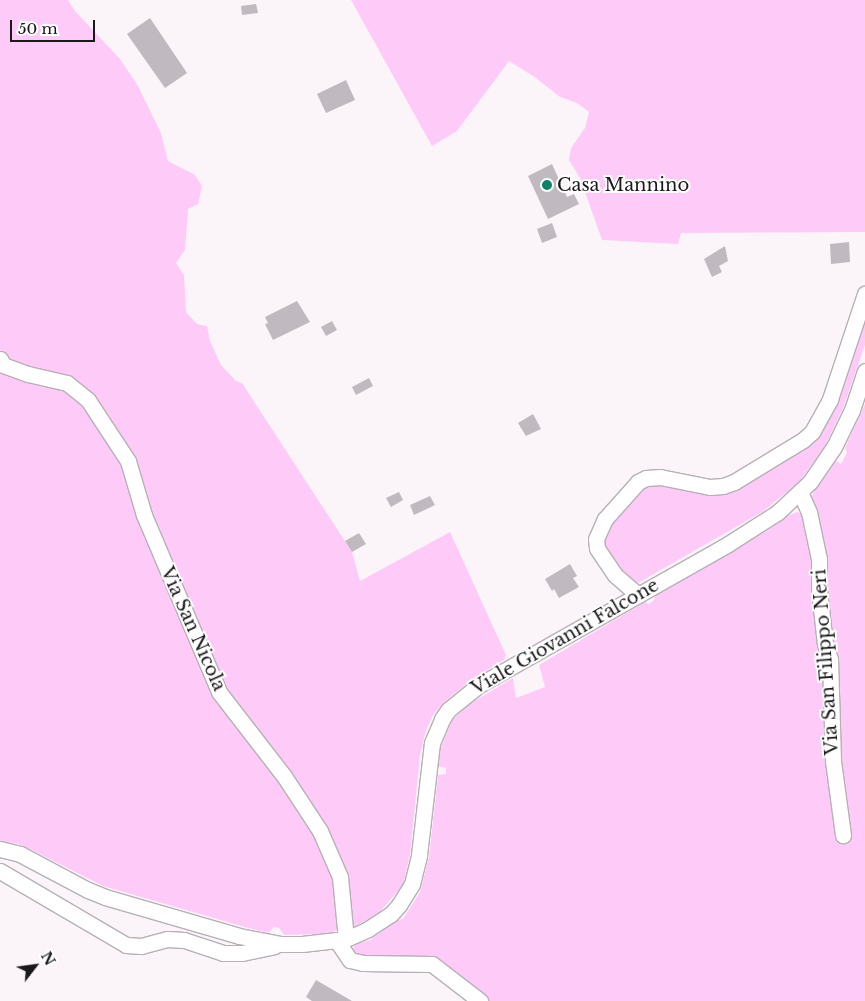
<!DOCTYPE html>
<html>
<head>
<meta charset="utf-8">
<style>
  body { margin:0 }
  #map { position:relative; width:865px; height:1001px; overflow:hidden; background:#fbf5fa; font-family:"Libre Baskerville",serif }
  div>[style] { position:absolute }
  .green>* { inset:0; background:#fecbf8 }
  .building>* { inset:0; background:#c0b9bf }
  .roads { filter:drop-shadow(1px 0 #b7b0b6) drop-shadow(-1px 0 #b7b0b6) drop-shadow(0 1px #b7b0b6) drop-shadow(0 -1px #b7b0b6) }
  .minor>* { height:15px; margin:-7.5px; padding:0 7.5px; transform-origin:7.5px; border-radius:7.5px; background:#fff }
  .dots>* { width:14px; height:14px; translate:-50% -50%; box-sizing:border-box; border:2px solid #fff; border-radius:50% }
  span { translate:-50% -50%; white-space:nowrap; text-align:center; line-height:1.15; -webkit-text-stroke:4px #fff; paint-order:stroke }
  .poi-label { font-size:18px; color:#1a181a }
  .left { translate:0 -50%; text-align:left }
  .street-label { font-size:18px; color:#1a181a }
  .north { position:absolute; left:10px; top:941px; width:50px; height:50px; -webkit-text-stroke:4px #fff; paint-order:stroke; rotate:60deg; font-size:14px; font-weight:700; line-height:20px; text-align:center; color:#1a181a }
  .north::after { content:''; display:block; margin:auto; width:18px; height:22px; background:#1a181a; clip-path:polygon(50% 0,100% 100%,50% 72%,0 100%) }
  .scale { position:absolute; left:10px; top:20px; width:85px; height:22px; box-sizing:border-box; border:2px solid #1a181a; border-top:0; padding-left:6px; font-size:15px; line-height:18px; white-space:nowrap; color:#1a181a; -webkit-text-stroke:4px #fff; paint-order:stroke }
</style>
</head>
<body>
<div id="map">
  <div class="green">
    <div style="clip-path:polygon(0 0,68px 0,75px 11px,120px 59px,137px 84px,161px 133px,168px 161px,195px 175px,202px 186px,198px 204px,188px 209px,185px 250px,176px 263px,184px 275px,186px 312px,197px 324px,207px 326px,210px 341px,221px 365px,236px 381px,242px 383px,343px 538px,352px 552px,360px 581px,450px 532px,506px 655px,504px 660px,471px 680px,443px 703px,433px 715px,426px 730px,420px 755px,410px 855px,403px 885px,378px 914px,350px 929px,342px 874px,215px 674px,153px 525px,86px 392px,2px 357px,0 352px)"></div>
    <div style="clip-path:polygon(351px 0,865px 0,865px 232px,681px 233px,678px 244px,602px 240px,580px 178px,569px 160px,571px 148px,585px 128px,589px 112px,577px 103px,560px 97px,536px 78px,509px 61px,457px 131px,432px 146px)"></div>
    <div style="clip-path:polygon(865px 306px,865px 345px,843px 408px,825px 446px,799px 482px,762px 512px,638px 583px,620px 570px,606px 552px,603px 543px,606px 528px,641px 487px,657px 481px,711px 493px,805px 445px)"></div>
    <div style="clip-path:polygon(0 366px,65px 388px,87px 404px,124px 461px,217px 694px,317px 832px,335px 876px,342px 929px,325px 934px,284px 935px,279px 928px,274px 927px,268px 933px,248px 928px,103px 886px,32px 850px,19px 844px,0 841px)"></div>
    <div style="clip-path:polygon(865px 404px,865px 1001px,488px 1001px,453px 971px,434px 961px,363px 959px,351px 951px,356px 944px,370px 940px,397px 920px,403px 919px,420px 892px,429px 857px,438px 775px,446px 774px,446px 768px,437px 766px,440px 750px,452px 720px,471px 703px,513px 678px,516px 698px,545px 687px,539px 665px,645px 602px,649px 604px,654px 600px,656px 594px,765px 532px,789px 515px,797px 512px,803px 514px,814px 492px,836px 461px,841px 464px,847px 453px,845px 448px)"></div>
  </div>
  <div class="building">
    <div style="clip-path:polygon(256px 4px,258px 13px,242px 15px,241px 6px)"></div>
    <div style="clip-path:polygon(150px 18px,187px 73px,165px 88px,127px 34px)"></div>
    <div style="clip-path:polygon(346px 80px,355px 100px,326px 113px,317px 94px)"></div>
    <div style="clip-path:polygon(552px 164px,567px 197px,574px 194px,579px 204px,548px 219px,528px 176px)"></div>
    <div style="clip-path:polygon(552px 223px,557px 237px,542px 243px,537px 229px)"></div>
    <div style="clip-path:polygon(849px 242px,850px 262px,831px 264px,830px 244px)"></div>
    <div style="clip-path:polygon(725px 246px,728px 261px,719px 266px,722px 272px,712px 277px,704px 259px)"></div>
    <div style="clip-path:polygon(297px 301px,310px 322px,273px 340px,265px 324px,268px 323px,265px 317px)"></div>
    <div style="clip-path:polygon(332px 321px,337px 330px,326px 336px,321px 327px)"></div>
    <div style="clip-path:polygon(369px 378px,373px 386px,356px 395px,352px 387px)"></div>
    <div style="clip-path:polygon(533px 414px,541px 429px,526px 436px,518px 423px)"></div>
    <div style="clip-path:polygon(399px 492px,403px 500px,391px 507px,386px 498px)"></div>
    <div style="clip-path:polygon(430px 496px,435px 505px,414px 515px,410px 505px)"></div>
    <div style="clip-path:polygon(359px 533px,366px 544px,352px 552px,345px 541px)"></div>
    <div style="clip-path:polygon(570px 564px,577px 576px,573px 578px,579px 587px,559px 598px,554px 589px,552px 591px,545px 579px)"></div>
    <div style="clip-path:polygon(316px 980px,352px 1001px,312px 1001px,306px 997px)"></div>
  </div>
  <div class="roads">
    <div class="minor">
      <div style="left:0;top:359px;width:7px;rotate:63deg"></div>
      <div style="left:3px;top:365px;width:27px;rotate:20deg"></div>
      <div style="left:28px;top:374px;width:40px;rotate:13deg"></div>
      <div style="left:67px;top:383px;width:27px;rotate:39deg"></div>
      <div style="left:88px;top:400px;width:73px;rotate:56.7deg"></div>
      <div style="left:128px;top:461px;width:56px;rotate:73.5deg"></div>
      <div style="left:144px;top:515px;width:192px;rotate:67deg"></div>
      <div style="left:219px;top:692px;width:106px;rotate:52.3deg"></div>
      <div style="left:284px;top:776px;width:66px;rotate:56.8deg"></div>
      <div style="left:320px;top:831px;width:50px;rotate:66.5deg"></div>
      <div style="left:340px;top:877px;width:62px;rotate:84.5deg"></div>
      <div style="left:800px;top:492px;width:22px;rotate:66deg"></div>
      <div style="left:809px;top:512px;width:48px;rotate:78deg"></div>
      <div style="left:819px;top:559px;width:31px;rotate:90deg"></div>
      <div style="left:819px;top:590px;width:54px;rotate:83.7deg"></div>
      <div style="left:825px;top:644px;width:16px;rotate:72deg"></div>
      <div style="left:830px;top:659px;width:102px;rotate:88.3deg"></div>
      <div style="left:833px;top:761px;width:75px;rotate:82.3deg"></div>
      <div style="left:638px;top:595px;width:30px;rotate:-139deg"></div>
      <div style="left:615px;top:575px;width:32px;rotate:-124deg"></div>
      <div style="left:597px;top:548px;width:9px;rotate:-96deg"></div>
      <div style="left:596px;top:539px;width:22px;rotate:-66deg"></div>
      <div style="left:605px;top:519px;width:50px;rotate:-48.3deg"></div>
      <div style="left:638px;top:482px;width:9px;rotate:-27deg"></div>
      <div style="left:646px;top:478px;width:14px;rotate:-4deg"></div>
      <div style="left:660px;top:477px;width:51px;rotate:11.3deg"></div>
      <div style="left:710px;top:487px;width:13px;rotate:-4deg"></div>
      <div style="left:723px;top:486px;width:12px;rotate:-20deg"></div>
      <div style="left:734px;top:482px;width:81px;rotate:-31.3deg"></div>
      <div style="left:803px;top:440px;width:12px;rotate:-42deg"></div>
      <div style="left:812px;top:432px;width:38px;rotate:-61deg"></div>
      <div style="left:830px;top:399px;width:111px;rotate:-71.6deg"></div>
      <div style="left:0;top:849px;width:21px;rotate:14deg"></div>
      <div style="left:20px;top:854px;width:77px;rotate:27.9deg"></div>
      <div style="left:88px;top:890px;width:18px;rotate:22deg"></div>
      <div style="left:105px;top:897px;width:140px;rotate:16.2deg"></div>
      <div style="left:239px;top:936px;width:43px;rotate:10.8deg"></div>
      <div style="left:281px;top:944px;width:21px"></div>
      <div style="left:302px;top:944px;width:44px;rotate:-6.5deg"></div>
      <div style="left:346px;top:939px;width:24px;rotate:-24deg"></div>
      <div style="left:368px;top:929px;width:27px;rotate:-33deg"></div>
      <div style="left:391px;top:914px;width:12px;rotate:-48deg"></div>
      <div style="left:399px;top:905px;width:25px;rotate:-58deg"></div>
      <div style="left:412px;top:884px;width:30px;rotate:-76deg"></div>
      <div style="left:419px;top:855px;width:113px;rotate:-83.4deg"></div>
      <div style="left:432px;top:743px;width:26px;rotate:-67deg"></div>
      <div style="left:442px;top:719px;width:11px;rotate:-56deg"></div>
      <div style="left:448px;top:710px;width:40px;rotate:-39deg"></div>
      <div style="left:479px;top:685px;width:286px;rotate:-29.5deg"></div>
      <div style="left:728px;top:544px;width:59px;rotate:-32.6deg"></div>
      <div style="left:778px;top:512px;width:44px;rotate:-43.2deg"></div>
      <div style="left:810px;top:482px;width:42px;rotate:-55.6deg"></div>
      <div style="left:834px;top:447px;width:41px;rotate:-64.1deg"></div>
      <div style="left:852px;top:410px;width:41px;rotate:-71.6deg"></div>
      <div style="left:0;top:871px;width:146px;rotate:30.4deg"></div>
      <div style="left:126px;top:945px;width:15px;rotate:4deg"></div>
      <div style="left:141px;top:946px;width:27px;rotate:-15deg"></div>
      <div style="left:167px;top:939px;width:17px;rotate:3deg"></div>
      <div style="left:184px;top:940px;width:41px;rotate:18.4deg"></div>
      <div style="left:223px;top:953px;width:19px"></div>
      <div style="left:242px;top:953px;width:33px;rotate:-12deg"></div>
      <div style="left:337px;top:941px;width:23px;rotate:56deg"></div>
      <div style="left:350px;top:960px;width:13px;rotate:13deg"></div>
      <div style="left:363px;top:963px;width:69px;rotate:0.8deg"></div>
      <div style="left:432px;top:964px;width:61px;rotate:37.6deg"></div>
    </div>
  </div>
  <div class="dots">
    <div style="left:547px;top:185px;background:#0b8465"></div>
  </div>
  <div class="poi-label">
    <span class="left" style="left:557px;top:185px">Casa Mannino</span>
  </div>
  <div class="street-label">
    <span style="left:193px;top:629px;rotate:66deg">Via San Nicola</span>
    <span style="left:565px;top:637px;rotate:-30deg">Viale Giovanni Falcone</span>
    <span style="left:826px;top:662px;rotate:-94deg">Via San Filippo Neri</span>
  </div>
  <div class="north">N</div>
  <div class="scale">50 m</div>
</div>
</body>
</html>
